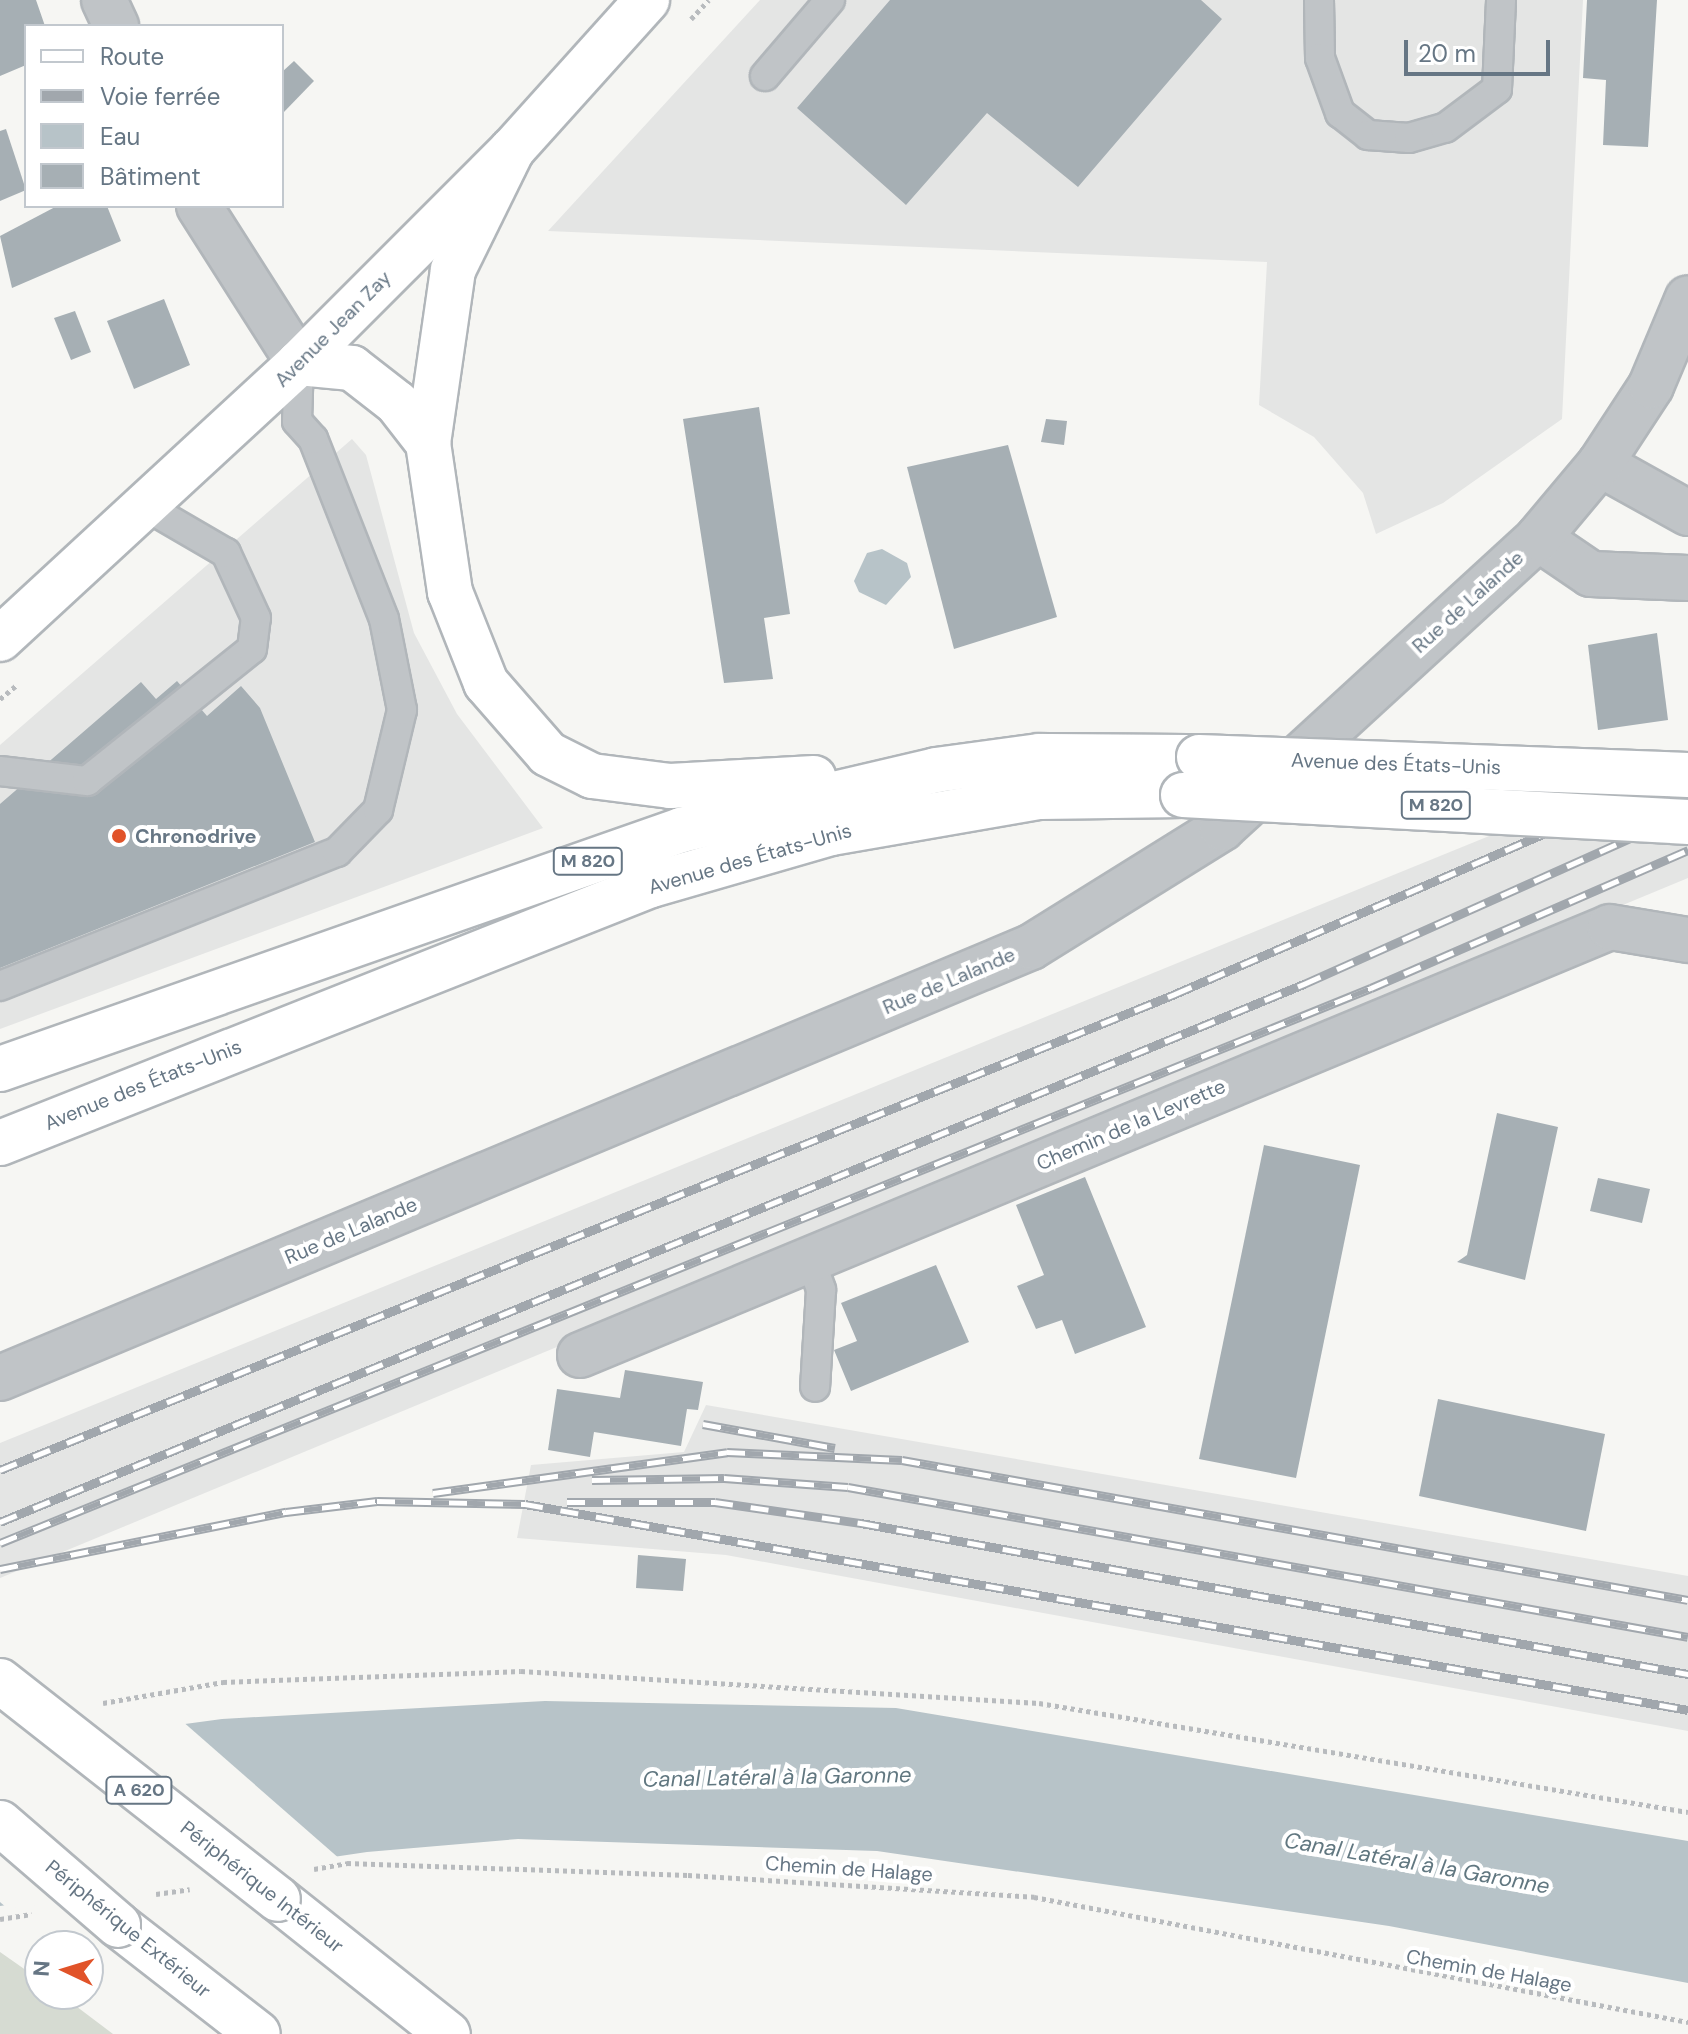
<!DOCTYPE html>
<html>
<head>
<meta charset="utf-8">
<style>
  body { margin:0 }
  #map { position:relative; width:1688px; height:2034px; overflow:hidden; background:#f6f6f3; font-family:"DM Sans",sans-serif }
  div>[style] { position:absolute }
  .built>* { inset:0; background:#e4e5e4 }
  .green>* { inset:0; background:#d6dbd2 }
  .water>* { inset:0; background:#b7c3c8 }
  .pier>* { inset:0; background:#f6f6f3 }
  .building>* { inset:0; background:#a6afb4 }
  .path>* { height:5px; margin-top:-2.5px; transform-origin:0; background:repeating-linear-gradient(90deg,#b8bbbe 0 4px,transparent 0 8px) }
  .roads { filter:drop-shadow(2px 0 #b1b6ba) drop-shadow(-2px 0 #b1b6ba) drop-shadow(0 2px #b1b6ba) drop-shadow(0 -2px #b1b6ba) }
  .service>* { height:28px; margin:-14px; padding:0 14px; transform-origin:14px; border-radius:14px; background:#c0c4c7 }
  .minor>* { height:44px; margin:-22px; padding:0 22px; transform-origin:22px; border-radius:22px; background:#c0c4c7 }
  .primary>* { height:44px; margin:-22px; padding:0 22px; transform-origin:22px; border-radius:22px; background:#fff }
  .motorway>* { height:44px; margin:-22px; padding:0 22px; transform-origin:22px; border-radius:22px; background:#fff }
  .rail>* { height:9px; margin-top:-4.5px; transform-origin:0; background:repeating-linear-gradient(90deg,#fff 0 18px,#a1a7ad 0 36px); box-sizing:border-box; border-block:2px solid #a1a7ad }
  .bridges { filter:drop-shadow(2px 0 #b1b6ba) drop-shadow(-2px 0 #b1b6ba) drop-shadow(0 2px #b1b6ba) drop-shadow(0 -2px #b1b6ba) }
  .primary-bridge>* { height:44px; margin:-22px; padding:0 22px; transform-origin:22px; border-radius:22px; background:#fff }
  .motorway-bridge>* { height:44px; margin:-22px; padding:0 22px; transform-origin:22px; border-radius:22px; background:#fff }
  .dots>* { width:22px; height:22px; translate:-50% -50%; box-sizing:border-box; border:4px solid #fff; border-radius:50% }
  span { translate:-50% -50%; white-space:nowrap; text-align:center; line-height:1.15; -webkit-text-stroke:8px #fff; paint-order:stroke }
  .shield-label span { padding:2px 6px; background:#fff; border:2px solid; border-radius:6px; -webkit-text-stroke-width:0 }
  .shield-label { font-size:18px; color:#667684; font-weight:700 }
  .street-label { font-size:20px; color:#667684 }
  .poi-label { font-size:20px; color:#667684; font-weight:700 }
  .left { translate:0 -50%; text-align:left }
  .water-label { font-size:22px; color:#617780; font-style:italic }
  .legend { position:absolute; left:24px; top:24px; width:260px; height:184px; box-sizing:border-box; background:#fff; border:2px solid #c2c8ce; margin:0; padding:10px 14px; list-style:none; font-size:24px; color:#667684 }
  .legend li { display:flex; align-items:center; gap:16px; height:40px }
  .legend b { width:40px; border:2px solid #c2c8ce }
  .north { position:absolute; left:24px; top:1930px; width:80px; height:80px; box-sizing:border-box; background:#fff; border:2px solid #c2c8ce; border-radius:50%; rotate:274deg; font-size:22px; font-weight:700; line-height:32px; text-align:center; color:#667684 }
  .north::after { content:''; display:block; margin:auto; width:28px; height:36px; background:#e15329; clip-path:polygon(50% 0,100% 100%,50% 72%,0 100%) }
  .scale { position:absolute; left:1404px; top:40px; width:146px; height:36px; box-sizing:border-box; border:4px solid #667684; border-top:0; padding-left:10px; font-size:24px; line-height:28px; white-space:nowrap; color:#667684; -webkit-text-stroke:6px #fff; paint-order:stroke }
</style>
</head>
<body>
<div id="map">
  <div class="built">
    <div style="clip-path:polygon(760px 0,1583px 0,1562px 419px,1443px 503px,1376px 534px,1363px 493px,1314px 437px,1259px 405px,1267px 262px,548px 231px)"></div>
    <div style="clip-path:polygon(352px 439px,366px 455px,414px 633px,457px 714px,543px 828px,0 1029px,0 745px)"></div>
    <div style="clip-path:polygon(1688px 755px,1688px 878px,0 1578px,0 1443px)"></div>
    <div style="clip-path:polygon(706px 1405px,1688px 1576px,1688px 1731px,726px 1555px,517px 1538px,531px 1465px,684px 1452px)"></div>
  </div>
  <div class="green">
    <div style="clip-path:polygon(0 1952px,40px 1980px,40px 1994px,60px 1994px,113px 2034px,0 2034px)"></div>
  </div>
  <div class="water">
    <div style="clip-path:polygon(882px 549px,907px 563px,911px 577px,886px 605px,859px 592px,854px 581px,867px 553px)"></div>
    <div style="clip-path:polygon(545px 1701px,896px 1708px,1688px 1841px,1688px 1983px,1389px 1926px,877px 1851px,518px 1839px,367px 1852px,0 1906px,0 1749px,222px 1719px)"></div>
  </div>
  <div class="pier">
    <div style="clip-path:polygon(181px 1720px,341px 1860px,8px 1909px,0 1902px,0 1745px)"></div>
  </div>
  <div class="building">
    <div style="clip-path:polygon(0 0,36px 0,45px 26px,26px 26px,26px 65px,0 76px)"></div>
    <div style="clip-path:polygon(890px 0,1201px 0,1222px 19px,1078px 187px,987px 113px,906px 205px,797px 108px)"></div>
    <div style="clip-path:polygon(1587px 0,1657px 0,1648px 147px,1603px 145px,1606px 80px,1583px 78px)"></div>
    <div style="clip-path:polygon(294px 61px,314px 81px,282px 114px,282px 72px)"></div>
    <div style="clip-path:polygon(6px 129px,26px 190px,0 201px,0 131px)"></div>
    <div style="clip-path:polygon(57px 206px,107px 206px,121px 241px,12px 288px,0 236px)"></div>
    <div style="clip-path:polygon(164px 299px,190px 365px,134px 389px,107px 321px)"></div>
    <div style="clip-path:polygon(75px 311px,91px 352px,71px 360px,54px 318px)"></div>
    <div style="clip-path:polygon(759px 407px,790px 614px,764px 618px,773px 679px,724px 683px,683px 419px)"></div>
    <div style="clip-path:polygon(1046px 419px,1067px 421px,1064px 445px,1041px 442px)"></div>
    <div style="clip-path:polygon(1008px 445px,1057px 617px,954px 649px,907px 467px)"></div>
    <div style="clip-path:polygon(1657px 633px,1668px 720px,1598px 730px,1588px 645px)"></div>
    <div style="clip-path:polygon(177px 681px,207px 716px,241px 686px,260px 708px,315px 842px,0 968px,0 804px,141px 682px,156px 699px)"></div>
    <div style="clip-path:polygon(1497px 1113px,1558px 1127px,1525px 1280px,1457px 1262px,1467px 1255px)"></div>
    <div style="clip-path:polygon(1264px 1145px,1360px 1165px,1296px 1478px,1199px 1459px)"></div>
    <div style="clip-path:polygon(1085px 1177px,1146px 1327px,1075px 1354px,1062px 1320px,1036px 1329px,1017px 1286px,1044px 1275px,1016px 1205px)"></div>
    <div style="clip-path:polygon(1598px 1178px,1650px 1189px,1642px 1223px,1590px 1211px)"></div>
    <div style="clip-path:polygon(936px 1265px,969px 1342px,851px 1391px,834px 1350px,857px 1341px,841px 1303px)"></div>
    <div style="clip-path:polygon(625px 1370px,703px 1382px,698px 1410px,687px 1409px,681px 1446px,594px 1432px,590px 1457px,548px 1450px,557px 1389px,620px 1398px)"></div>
    <div style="clip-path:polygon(1438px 1399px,1605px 1434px,1586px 1531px,1419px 1496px)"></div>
    <div style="clip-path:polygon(638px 1555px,686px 1559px,683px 1591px,636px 1588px)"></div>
  </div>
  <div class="path">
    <div style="left:691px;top:19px;width:26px;rotate:-47deg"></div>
    <div style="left:0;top:699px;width:23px;rotate:-40deg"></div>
    <div style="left:103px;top:1703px;width:122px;rotate:-9.9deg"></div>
    <div style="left:223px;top:1682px;width:298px;rotate:-2.1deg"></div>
    <div style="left:521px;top:1671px;width:519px;rotate:3.54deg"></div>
    <div style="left:1039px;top:1703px;width:658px;rotate:9.53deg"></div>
    <div style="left:314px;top:1869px;width:34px;rotate:-10deg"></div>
    <div style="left:347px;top:1863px;width:341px;rotate:2deg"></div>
    <div style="left:688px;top:1875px;width:347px;rotate:3.6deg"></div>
    <div style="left:1034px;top:1897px;width:666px;rotate:10.82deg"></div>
    <div style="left:156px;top:1894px;width:34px;rotate:-8deg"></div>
    <div style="left:0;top:1919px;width:32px;rotate:-9deg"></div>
  </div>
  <div class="roads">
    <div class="service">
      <div style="left:1319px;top:0;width:58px;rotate:89deg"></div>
      <div style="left:1320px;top:58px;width:59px;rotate:70deg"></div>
      <div style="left:1340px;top:113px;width:36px;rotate:38deg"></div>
      <div style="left:1368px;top:135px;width:41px;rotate:4.2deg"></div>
      <div style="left:1409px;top:138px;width:37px;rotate:-16deg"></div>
      <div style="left:1445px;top:128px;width:65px;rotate:-36.9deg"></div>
      <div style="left:1497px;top:89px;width:89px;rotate:-87.4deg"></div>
      <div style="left:765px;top:76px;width:100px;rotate:-49.5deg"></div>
      <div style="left:0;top:771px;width:88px;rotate:6.6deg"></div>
      <div style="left:87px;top:781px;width:211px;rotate:-38.7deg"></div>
      <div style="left:252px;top:649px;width:31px;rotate:-83deg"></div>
      <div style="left:256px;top:618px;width:72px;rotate:-114.8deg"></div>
      <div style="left:226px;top:553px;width:91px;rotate:-149.8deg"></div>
      <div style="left:0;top:986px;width:363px;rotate:-21.7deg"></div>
      <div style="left:337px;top:852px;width:59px;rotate:-45.7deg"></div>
      <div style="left:378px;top:810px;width:103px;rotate:-76.5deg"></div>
      <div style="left:402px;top:710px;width:93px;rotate:-101.2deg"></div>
      <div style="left:384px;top:619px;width:193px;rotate:-111.5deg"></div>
      <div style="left:313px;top:439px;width:24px;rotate:-132deg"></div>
      <div style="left:297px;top:421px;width:58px;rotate:-88deg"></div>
      <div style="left:810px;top:1259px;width:33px;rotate:70deg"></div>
      <div style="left:821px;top:1290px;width:97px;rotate:93.5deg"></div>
    </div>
    <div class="minor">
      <div style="left:104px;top:0;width:29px;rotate:65deg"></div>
      <div style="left:199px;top:206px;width:186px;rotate:57.5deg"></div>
      <div style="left:1600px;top:464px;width:101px;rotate:29.1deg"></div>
      <div style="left:1538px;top:538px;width:64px;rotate:34.2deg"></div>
      <div style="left:1591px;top:574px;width:97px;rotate:2.4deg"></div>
      <div style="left:580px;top:1355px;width:1115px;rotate:-22.56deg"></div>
      <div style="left:1610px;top:927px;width:79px;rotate:9.5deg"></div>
      <div style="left:0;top:1378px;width:1117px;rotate:-22.69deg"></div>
      <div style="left:1031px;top:947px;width:225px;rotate:-31.9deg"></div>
      <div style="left:1222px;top:828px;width:429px;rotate:-42.5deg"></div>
      <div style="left:1538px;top:538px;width:97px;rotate:-50deg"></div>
      <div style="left:1600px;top:464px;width:93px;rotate:-56.8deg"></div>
      <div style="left:1651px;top:386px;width:95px;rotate:-67.2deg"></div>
    </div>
    <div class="primary">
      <div style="left:512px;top:150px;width:134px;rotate:116.2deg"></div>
      <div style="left:453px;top:270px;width:175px;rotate:98.2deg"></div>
      <div style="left:428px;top:443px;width:151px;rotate:81.6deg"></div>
      <div style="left:450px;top:592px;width:98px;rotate:68.4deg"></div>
      <div style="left:486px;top:683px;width:94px;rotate:48.9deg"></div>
      <div style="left:548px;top:754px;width:49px;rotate:26.6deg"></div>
      <div style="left:592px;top:776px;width:79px;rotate:7.3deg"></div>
      <div style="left:670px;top:786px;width:144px;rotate:-3.2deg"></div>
      <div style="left:299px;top:363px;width:53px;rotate:5.4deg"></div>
      <div style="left:352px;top:368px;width:57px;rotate:37.9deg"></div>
      <div style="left:397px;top:403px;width:51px;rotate:52.2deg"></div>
      <div style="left:0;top:639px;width:407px;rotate:-42.7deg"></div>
      <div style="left:299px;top:363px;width:301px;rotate:-45deg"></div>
      <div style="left:512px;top:150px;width:202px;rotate:-48deg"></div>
      <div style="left:0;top:1069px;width:722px;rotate:-19.34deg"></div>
      <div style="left:681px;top:830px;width:262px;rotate:-13.2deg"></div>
      <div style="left:936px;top:770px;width:104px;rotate:-7.7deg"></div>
      <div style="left:1039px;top:756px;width:160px;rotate:0.4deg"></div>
      <div style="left:0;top:1143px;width:700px;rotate:-21.62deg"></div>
      <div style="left:651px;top:885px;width:187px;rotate:-16.1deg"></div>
      <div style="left:831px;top:833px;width:212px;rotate:-9.8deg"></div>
      <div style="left:1040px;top:797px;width:143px;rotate:-0.8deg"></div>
    </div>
    <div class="motorway">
      <div style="left:278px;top:1899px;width:217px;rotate:38.5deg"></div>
      <div style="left:118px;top:1925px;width:177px;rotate:37.9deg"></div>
    </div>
  </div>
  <div class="rail">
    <div style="left:703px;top:1424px;width:134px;rotate:10.3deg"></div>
    <div style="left:0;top:1470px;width:1268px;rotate:-22.05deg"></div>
    <div style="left:1175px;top:994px;width:559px;rotate:-23.49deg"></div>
    <div style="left:592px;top:1480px;width:132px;rotate:-0.9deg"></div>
    <div style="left:724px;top:1478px;width:124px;rotate:4.2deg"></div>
    <div style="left:848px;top:1487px;width:853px;rotate:10.12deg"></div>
    <div style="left:433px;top:1493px;width:297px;rotate:-7.9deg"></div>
    <div style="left:727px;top:1452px;width:175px;rotate:2.6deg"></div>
    <div style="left:902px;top:1460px;width:798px;rotate:10.1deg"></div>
    <div style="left:567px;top:1502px;width:148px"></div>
    <div style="left:715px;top:1502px;width:148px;rotate:8.2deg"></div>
    <div style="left:861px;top:1523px;width:841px;rotate:10.35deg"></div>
    <div style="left:0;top:1522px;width:1411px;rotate:-22.42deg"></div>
    <div style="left:1304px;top:984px;width:421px;rotate:-24.1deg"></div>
    <div style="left:0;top:1543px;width:1479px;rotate:-22.04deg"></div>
    <div style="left:1371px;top:988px;width:346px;rotate:-23.5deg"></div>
    <div style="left:0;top:1569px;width:292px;rotate:-11.3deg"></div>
    <div style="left:286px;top:1512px;width:92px;rotate:-6.9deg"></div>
    <div style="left:377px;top:1501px;width:148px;rotate:1.2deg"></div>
    <div style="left:525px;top:1504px;width:1181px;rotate:10.04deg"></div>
  </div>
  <div class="bridges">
    <div class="primary-bridge">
      <div style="left:1199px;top:757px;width:489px;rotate:2.1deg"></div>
      <div style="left:1183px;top:795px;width:506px;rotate:3.06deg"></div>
    </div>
    <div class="motorway-bridge">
      <div style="left:0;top:1681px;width:353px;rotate:38.1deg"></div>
      <div style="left:0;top:1823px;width:156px;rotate:40.8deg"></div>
    </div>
  </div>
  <div class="dots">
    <div style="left:119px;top:836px;background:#e15329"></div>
  </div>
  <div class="shield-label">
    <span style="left:1436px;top:805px">M 820</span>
    <span style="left:588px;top:861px">M 820</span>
    <span style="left:139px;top:1790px">A 620</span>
  </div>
  <div class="street-label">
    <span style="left:333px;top:329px;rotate:-45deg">Avenue Jean Zay</span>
    <span style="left:1468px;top:602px;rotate:-42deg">Rue de Lalande</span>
    <span style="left:1396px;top:764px;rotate:2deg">Avenue des États-Unis</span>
    <span style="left:750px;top:859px;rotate:-16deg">Avenue des États-Unis</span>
    <span style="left:949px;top:981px;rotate:-23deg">Rue de Lalande</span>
    <span style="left:143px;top:1085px;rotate:-22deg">Avenue des États-Unis</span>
    <span style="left:1131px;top:1125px;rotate:-23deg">Chemin de la Levrette</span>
    <span style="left:351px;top:1231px;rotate:-23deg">Rue de Lalande</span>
    <span style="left:849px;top:1869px;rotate:4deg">Chemin de Halage</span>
    <span style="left:262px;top:1887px;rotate:38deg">Périphérique Intérieur</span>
    <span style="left:128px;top:1929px;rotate:39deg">Périphérique Extérieur</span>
    <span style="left:1489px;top:1971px;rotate:10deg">Chemin de Halage</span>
  </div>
  <div class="poi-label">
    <span class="left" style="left:135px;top:836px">Chronodrive</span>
  </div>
  <div class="water-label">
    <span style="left:777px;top:1777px;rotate:-1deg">Canal Latéral à la Garonne</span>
    <span style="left:1417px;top:1863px;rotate:10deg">Canal Latéral à la Garonne</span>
  </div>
  <ul class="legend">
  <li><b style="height:10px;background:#fff"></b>Route</li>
  <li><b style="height:10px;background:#a1a7ad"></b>Voie ferrée</li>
  <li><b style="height:22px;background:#b7c3c8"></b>Eau</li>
  <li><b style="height:22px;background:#a6afb4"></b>Bâtiment</li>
  </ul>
  <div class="north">N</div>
  <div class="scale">20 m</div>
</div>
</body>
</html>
